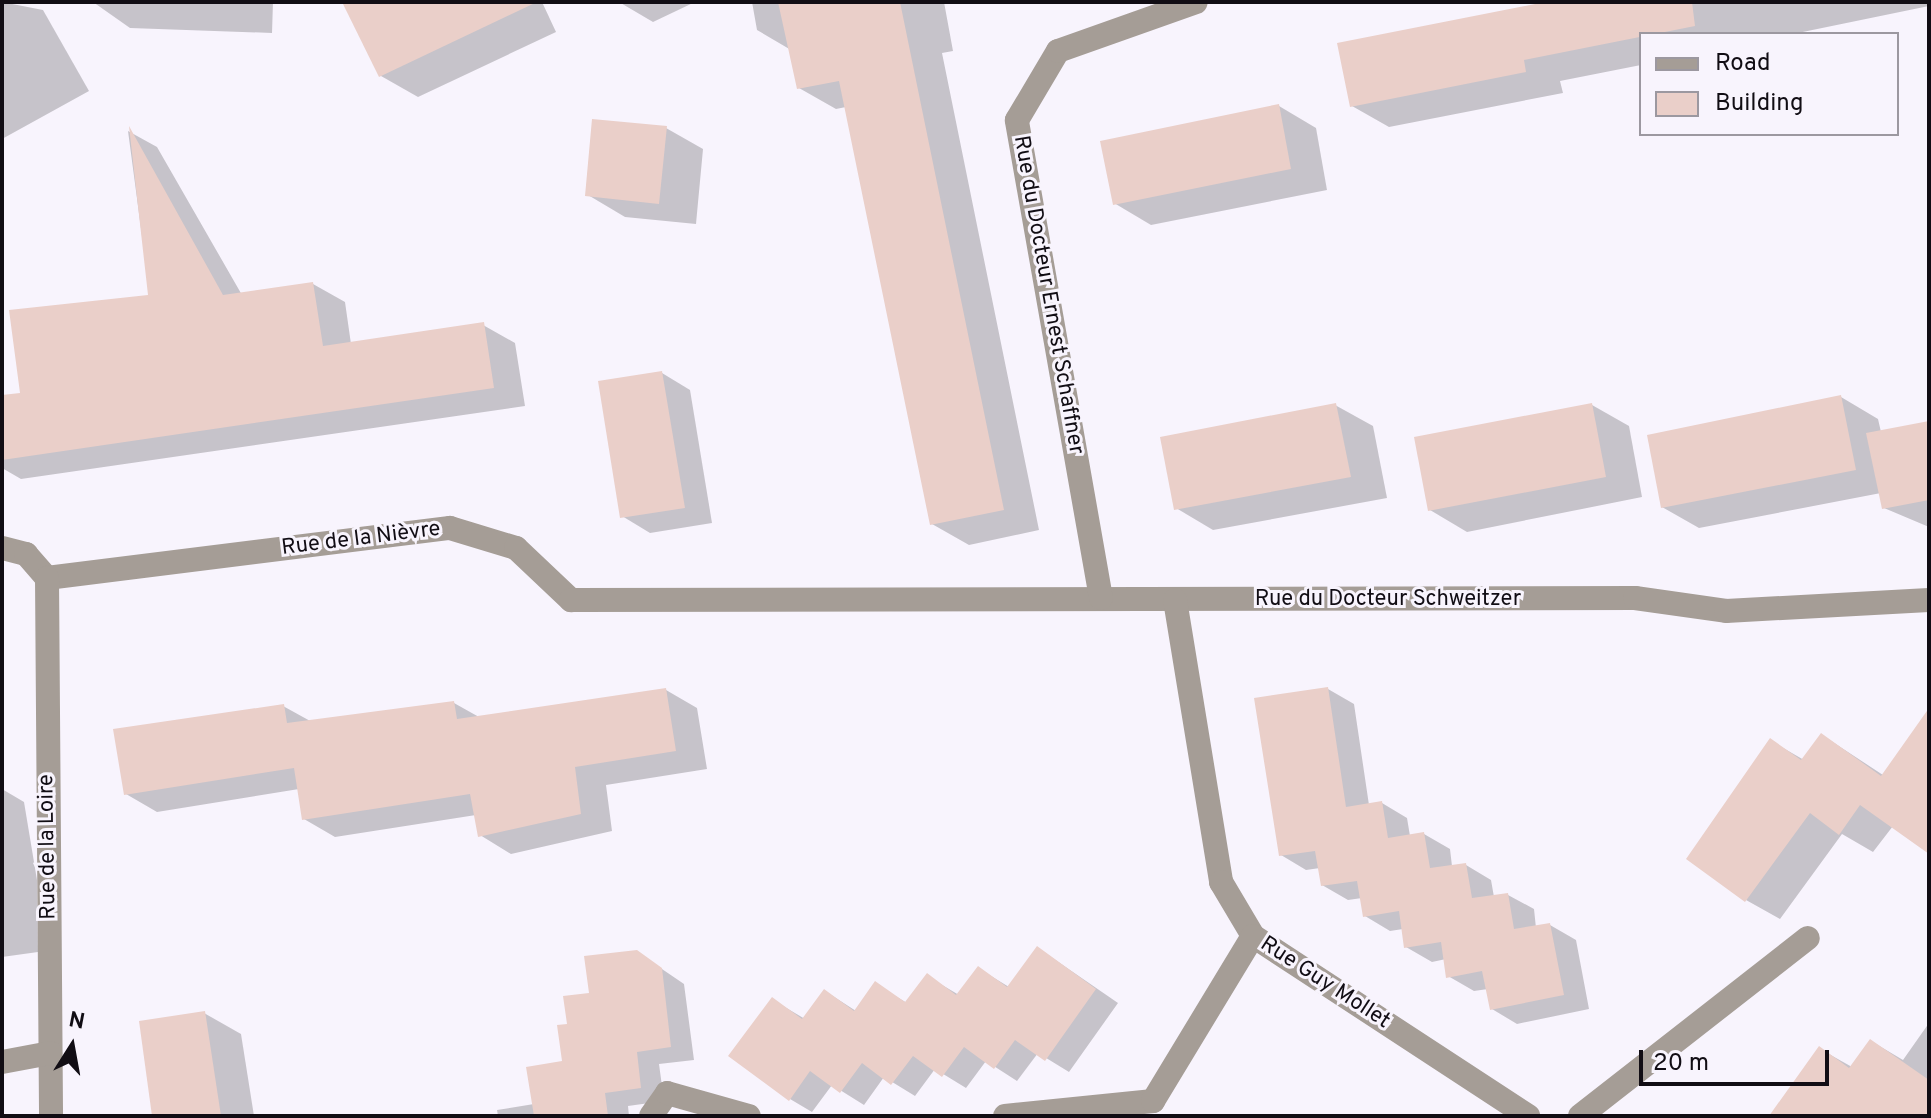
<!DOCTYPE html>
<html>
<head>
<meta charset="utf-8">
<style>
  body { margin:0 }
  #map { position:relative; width:1931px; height:1118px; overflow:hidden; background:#f8f4fd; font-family:Overpass,sans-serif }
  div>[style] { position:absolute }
  .shadow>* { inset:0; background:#0003 }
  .building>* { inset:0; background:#eacfc9 }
  .street>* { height:24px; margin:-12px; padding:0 12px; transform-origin:12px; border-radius:12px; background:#a59d96 }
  span { translate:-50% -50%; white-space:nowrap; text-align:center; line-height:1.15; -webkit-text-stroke:6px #f8f4fd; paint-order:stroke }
  .street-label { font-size:22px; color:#110d14 }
  .frame { position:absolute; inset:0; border:4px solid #110d14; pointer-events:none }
  .legend { position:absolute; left:1639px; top:32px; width:260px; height:104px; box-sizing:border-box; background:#f8f4fd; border:2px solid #9c98a0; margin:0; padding:10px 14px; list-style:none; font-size:24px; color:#110d14 }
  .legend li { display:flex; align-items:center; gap:16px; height:40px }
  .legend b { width:40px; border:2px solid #9c98a0 }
  .north { position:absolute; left:32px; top:1006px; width:80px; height:80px; -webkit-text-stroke:6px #f8f4fd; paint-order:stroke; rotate:11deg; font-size:22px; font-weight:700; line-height:32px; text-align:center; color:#110d14 }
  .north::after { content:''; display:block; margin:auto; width:28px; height:36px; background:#110d14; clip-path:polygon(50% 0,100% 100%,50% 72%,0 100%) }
  .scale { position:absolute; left:1639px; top:1050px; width:190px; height:36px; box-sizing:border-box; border:4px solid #110d14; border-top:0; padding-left:10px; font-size:24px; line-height:28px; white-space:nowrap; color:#110d14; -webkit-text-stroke:6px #f8f4fd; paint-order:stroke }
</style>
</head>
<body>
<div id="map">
  <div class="shadow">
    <div style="clip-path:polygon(2px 2px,43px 10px,89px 91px,2px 139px)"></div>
    <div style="clip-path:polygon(93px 2px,273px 2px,272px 33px,130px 28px)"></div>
    <div style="clip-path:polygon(362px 2px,542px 2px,556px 32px,418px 97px,381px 76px)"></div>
    <div style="clip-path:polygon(619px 2px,695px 2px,653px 22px)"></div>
    <div style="clip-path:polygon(752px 2px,944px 2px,953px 51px,942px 53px,1039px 530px,969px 545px,932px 524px,846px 107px,836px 109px,799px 88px,791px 50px,757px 30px)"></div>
    <div style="clip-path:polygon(1556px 2px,1929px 2px,1929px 6px,1793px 34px,1641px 34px,1641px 65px,1560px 81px,1563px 93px,1389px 127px,1352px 106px)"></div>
    <div style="clip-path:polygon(1279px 106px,1316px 128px,1327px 190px,1151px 225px,1114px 203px)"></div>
    <div style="clip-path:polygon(666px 128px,703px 149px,696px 224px,625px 217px,588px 195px)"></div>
    <div style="clip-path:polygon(128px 131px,157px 147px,242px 295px,313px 284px,345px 302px,351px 344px,483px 325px,515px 343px,525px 406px,21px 479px,2px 468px,2px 397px,22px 394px,150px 296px)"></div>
    <div style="clip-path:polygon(662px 373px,690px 390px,712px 523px,650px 533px,622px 516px)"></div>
    <div style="clip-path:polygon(1841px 397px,1878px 419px,1881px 432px,1929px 423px,1929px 527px,1884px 508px,1881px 493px,1699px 528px,1662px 507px)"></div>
    <div style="clip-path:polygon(1335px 405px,1373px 426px,1387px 498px,1213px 530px,1176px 508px)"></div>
    <div style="clip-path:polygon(1592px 405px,1629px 426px,1642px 497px,1467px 532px,1430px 510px)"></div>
    <div style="clip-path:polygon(1328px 689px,1354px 704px,1369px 805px,1382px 803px,1407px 818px,1410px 836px,1424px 834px,1450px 849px,1452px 866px,1466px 865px,1491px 880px,1494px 897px,1508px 895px,1534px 909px,1536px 928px,1550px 925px,1576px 940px,1589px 1009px,1517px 1024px,1492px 1009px,1488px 989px,1474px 991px,1448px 976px,1446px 959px,1432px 962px,1406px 947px,1403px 929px,1390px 931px,1365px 916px,1362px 898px,1348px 900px,1322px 885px,1320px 868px,1306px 870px,1281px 855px)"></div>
    <div style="clip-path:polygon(666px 690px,697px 708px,707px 769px,606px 785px,612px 831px,511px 854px,480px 835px,476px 815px,335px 837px,304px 819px,299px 789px,157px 812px,126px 794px,283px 706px,312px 722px,454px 703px,479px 717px)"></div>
    <div style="clip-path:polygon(1822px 735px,1883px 775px,1929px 763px,1929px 851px,1893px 826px,1873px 852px,1842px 834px,1780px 919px,1746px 900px,1771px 741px,1804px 760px)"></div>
    <div style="clip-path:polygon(2px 789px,24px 802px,37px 880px,38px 952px,2px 957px)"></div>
    <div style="clip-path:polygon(1038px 948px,1118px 1003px,1069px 1072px,1038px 1053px,1017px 1081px,986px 1061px,966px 1088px,935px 1069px,915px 1096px,884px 1077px,864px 1105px,832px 1085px,812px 1112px,790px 1099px,773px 1000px,805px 1019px,825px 991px,856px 1011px,875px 984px,907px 1003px,927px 976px,959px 995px,978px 968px,1009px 987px)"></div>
    <div style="clip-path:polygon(637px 952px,684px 984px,694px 1060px,659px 1064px,664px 1101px,628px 1106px,629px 1116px,498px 1116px,497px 1110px,534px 1104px,565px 1063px,569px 1026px)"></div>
    <div style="clip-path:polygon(204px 1013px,241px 1034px,254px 1116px,154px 1116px)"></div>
    <div style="clip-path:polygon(1929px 1023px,1929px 1116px,1790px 1116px,1820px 1049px,1852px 1067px,1871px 1041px,1903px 1060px)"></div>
  </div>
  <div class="building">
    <div style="clip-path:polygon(342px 2px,537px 2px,379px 77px)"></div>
    <div style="clip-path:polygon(778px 2px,900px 2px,1004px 510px,930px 525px,839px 81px,797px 89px)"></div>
    <div style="clip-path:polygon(1545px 2px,1692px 2px,1695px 26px,1524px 60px,1526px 72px,1350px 107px,1337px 43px)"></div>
    <div style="clip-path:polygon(1279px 104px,1291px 169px,1113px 205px,1100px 141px)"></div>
    <div style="clip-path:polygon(592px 119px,667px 126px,659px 204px,585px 196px)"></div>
    <div style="clip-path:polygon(129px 126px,223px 295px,313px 282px,323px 346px,484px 322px,494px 388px,2px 460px,2px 395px,20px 393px,9px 310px,148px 295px)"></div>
    <div style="clip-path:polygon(662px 371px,685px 508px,620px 518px,598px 381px)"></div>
    <div style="clip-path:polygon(1841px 395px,1856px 470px,1661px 508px,1647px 435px)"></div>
    <div style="clip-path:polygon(1336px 403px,1351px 477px,1174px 510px,1160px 437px)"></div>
    <div style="clip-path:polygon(1592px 403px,1606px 477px,1428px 511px,1414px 437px)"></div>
    <div style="clip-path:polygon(1929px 421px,1929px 500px,1882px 509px,1866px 433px)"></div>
    <div style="clip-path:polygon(1328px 687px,1346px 807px,1382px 801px,1388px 838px,1424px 832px,1430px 868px,1466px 863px,1472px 898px,1508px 893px,1514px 929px,1550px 923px,1564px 995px,1490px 1010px,1482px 971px,1446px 978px,1441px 942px,1404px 948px,1399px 911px,1363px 917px,1357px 881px,1321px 886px,1315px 851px,1279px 856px,1254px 698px)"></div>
    <div style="clip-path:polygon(666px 688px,676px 751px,575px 767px,581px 814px,478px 837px,470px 794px,302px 820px,294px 768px,124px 795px,113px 729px,284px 704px,287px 723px,454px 701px,457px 719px)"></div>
    <div style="clip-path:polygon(1929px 708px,1929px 854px,1860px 805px,1839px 835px,1810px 813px,1745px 902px,1686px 859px,1770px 738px,1801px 760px,1821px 733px,1881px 776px)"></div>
    <div style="clip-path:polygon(1037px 946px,1096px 989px,1045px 1061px,1015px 1040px,994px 1069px,964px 1047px,942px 1077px,913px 1056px,891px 1085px,862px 1063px,840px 1093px,810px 1071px,789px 1101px,728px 1056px,772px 997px,802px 1019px,824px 989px,854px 1011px,875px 981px,905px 1002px,927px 973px,956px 995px,978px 966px,1007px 987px)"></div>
    <div style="clip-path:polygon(637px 950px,662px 968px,671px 1047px,637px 1052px,641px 1088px,605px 1093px,608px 1116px,534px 1116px,526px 1067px,562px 1061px,557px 1025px,567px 1024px,563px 996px,589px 993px,584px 956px)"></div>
    <div style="clip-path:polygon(205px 1011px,221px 1116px,152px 1116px,139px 1021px)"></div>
    <div style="clip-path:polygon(1870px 1039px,1929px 1080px,1929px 1116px,1769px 1116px,1819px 1046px,1849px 1068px)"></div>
  </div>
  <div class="street">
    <div style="left:2px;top:548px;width:25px;rotate:14deg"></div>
    <div style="left:26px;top:554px;width:32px;rotate:49deg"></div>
    <div style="left:47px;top:578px;width:406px;rotate:-7.1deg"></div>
    <div style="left:450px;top:528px;width:69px;rotate:16.9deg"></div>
    <div style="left:516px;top:548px;width:76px;rotate:43.4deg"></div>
    <div style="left:571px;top:600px;width:1064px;rotate:-0.11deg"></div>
    <div style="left:1635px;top:598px;width:92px;rotate:8.1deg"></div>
    <div style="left:1726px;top:611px;width:203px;rotate:-3.1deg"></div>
    <div style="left:47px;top:578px;width:538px;rotate:89.57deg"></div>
    <div style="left:1101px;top:598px;width:485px;rotate:-100deg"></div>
    <div style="left:1017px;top:120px;width:80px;rotate:-59.3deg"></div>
    <div style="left:1058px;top:51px;width:146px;rotate:-19.5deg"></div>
    <div style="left:1175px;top:600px;width:286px;rotate:80.7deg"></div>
    <div style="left:1221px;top:882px;width:63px;rotate:59.3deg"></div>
    <div style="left:1253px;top:936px;width:329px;rotate:33.2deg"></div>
    <div style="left:2px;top:1062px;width:49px;rotate:-10.6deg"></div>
    <div style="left:651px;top:1116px;width:28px;rotate:-55deg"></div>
    <div style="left:667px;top:1093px;width:85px;rotate:15.7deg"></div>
    <div style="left:1005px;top:1116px;width:149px;rotate:-5.8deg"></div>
    <div style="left:1153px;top:1101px;width:193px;rotate:-58.8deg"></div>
    <div style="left:1580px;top:1116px;width:289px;rotate:-38deg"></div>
  </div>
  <div class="street-label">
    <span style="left:1048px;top:295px;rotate:80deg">Rue du Docteur Ernest Schaffner</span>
    <span style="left:361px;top:539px;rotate:-7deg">Rue de la Nièvre</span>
    <span style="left:1388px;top:600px">Rue du Docteur Schweitzer</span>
    <span style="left:48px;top:847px;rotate:-91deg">Rue de la Loire</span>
    <span style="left:1325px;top:983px;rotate:33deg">Rue Guy Mollet</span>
  </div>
  <div class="frame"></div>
  <ul class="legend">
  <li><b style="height:10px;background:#a59d96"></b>Road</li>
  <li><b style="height:22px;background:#eacfc9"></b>Building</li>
  </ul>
  <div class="north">N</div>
  <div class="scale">20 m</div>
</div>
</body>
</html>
